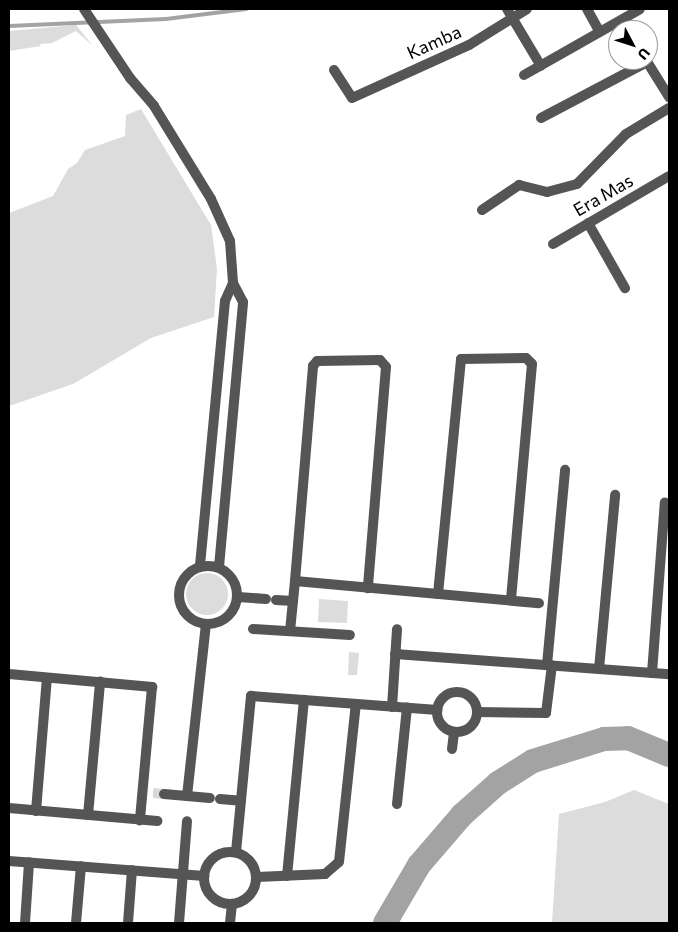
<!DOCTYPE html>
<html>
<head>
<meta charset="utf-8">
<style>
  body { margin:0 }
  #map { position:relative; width:678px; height:932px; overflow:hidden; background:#fff; font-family:Commissioner,sans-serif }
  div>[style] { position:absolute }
  .green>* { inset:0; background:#dcdcdc }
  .round { border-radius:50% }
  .stream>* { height:4px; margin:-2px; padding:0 2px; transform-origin:2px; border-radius:2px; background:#a3a3a3 }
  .river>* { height:24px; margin:-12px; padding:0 12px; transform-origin:12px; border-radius:12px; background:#a3a3a3 }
  .minor-tunnel>* { height:10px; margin-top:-5px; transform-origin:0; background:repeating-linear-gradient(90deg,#d9d9d9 0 10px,transparent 0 15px) }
  .minor>* { height:10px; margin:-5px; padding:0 5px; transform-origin:5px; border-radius:5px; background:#555 }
  .minor>.ring { margin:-5px; padding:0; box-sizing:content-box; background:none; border:10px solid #555; border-radius:50% }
  span { translate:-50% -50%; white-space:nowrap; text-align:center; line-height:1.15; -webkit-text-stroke:4px #fff; paint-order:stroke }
  .street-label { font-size:18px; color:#000 }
  .frame { position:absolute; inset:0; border:10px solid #000; pointer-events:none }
  .north { position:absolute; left:608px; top:20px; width:50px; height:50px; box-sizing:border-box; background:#fff; border:1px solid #999; border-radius:50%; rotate:130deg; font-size:14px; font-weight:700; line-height:20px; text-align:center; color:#000 }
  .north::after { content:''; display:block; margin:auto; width:18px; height:22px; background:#000; clip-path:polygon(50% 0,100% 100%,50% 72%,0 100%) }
</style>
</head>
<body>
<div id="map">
  <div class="green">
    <div style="clip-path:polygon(76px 25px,93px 46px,76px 31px,52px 43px,40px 44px,41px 46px,9px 51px,9px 31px)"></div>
    <div style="clip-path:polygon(141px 109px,211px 225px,217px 269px,214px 317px,151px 338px,73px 384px,9px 406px,9px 213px,53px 196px,68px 169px,77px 163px,85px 150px,125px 136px,126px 115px)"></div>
    <div class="round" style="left:186px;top:573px;width:42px;height:42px"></div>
    <div style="clip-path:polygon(319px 599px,348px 601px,347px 623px,318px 622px)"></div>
    <div style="clip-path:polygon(349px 652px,359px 653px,357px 675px,348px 675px)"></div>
    <div style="clip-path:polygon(634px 790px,669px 804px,669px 923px,552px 923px,559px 814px,605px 802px)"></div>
  </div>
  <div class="stream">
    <div style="left:9px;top:26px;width:157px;rotate:-2.6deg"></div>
    <div style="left:166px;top:19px;width:81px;rotate:-7.1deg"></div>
  </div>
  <div class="river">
    <div style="left:385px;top:923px;width:67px;rotate:-59.6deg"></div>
    <div style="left:419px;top:865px;width:66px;rotate:-49.3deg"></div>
    <div style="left:462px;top:815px;width:48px;rotate:-41.6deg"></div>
    <div style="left:498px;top:783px;width:41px;rotate:-32.2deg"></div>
    <div style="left:533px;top:761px;width:74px;rotate:-17.2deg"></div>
    <div style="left:604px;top:739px;width:24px;rotate:-2deg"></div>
    <div style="left:628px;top:738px;width:44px;rotate:22.5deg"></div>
  </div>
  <div class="minor-tunnel">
    <div style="left:153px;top:793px;width:11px;rotate:5deg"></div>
  </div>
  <div class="minor">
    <div style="left:84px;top:9px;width:83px;rotate:56.3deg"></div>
    <div style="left:130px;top:78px;width:37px;rotate:49deg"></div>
    <div style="left:154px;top:106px;width:109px;rotate:58.5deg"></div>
    <div style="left:211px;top:199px;width:46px;rotate:65.7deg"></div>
    <div style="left:230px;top:241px;width:42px;rotate:85.9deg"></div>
    <div style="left:233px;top:283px;width:20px;rotate:114deg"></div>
    <div style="left:225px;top:301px;width:267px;rotate:95.4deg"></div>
    <div style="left:507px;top:9px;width:66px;rotate:59.2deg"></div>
    <div style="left:587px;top:9px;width:26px;rotate:61deg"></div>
    <div style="left:646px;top:60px;width:44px;rotate:58.1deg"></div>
    <div style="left:334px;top:70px;width:33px;rotate:57deg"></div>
    <div style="left:352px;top:98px;width:128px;rotate:-24.4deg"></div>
    <div style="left:469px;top:45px;width:68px;rotate:-31.8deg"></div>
    <div style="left:524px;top:75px;width:133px;rotate:-29.6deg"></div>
    <div style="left:541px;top:118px;width:120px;rotate:-27.8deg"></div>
    <div style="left:482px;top:210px;width:45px;rotate:-34deg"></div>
    <div style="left:519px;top:185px;width:29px;rotate:14deg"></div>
    <div style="left:547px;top:192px;width:31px;rotate:-15deg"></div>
    <div style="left:577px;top:184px;width:70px;rotate:-45.6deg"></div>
    <div style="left:626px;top:134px;width:50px;rotate:-31.2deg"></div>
    <div style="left:588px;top:223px;width:75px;rotate:60.4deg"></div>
    <div style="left:553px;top:244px;width:134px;rotate:-30.4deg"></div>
    <div class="ring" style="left:179px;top:566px;width:48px;height:48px"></div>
    <div style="left:219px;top:567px;width:266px;rotate:-84.8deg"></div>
    <div style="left:243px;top:302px;width:21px;rotate:-118deg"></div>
    <div style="left:295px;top:581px;width:216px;rotate:-85.2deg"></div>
    <div style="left:313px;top:366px;width:6px;rotate:-51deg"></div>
    <div style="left:317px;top:361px;width:63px;rotate:-0.9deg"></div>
    <div style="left:380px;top:360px;width:9px;rotate:49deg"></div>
    <div style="left:386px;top:367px;width:222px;rotate:94.7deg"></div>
    <div style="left:438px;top:594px;width:236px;rotate:-84.4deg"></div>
    <div style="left:461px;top:359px;width:65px;rotate:-0.9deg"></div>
    <div style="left:526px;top:358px;width:8px;rotate:45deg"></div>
    <div style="left:532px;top:364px;width:237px;rotate:95.1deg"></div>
    <div style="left:238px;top:597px;width:28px;rotate:4deg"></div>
    <div style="left:276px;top:600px;width:17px;rotate:3deg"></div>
    <div style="left:253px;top:629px;width:97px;rotate:3.5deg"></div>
    <div style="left:290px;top:631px;width:50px;rotate:-84.3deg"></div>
    <div style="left:295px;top:581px;width:245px;rotate:5.2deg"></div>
    <div style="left:395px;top:654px;width:275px;rotate:4.2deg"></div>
    <div style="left:547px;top:665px;width:196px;rotate:-84.7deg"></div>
    <div style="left:599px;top:669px;width:175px;rotate:-84.7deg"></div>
    <div style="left:652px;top:673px;width:171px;rotate:-85.7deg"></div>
    <div style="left:9px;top:674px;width:144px;rotate:5.2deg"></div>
    <div style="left:152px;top:687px;width:134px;rotate:95.2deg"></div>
    <div class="ring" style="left:437px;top:692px;width:30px;height:30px"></div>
    <div style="left:392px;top:707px;width:78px;rotate:-86.3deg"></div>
    <div style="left:477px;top:712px;width:69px;rotate:0.8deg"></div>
    <div style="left:546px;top:713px;width:48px;rotate:-82.9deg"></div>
    <div style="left:452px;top:749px;width:17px;rotate:-83deg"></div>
    <div style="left:164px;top:794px;width:46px;rotate:5deg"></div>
    <div style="left:187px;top:796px;width:172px;rotate:-83.7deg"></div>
    <div style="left:220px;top:799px;width:21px;rotate:5deg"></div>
    <div style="left:397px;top:804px;width:97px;rotate:-84.1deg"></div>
    <div style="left:9px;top:808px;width:149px;rotate:5deg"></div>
    <div style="left:36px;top:811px;width:133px;rotate:-85.3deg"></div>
    <div style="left:88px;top:815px;width:134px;rotate:-84.8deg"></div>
    <div class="ring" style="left:204px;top:852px;width:42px;height:42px"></div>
    <div style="left:236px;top:852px;width:157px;rotate:-84.5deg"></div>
    <div style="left:251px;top:696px;width:187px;rotate:4.3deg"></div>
    <div style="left:9px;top:861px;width:196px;rotate:4.4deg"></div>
    <div style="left:287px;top:876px;width:177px;rotate:-84.5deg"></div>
    <div style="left:257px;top:877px;width:68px;rotate:-2.5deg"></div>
    <div style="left:325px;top:874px;width:18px;rotate:-41deg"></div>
    <div style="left:339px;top:862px;width:159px;rotate:-83.9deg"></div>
    <div style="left:25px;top:923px;width:61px;rotate:-86.2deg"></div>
    <div style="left:76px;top:923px;width:57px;rotate:-85deg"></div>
    <div style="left:128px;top:923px;width:53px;rotate:-85.7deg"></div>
    <div style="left:179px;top:923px;width:102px;rotate:-85.5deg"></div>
    <div style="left:230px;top:923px;width:19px;rotate:-84deg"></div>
  </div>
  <div class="street-label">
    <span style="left:434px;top:42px;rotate:-24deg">Kamba</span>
    <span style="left:603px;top:195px;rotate:-30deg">Era Mas</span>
  </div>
  <div class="frame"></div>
  <div class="north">U</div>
</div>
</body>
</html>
